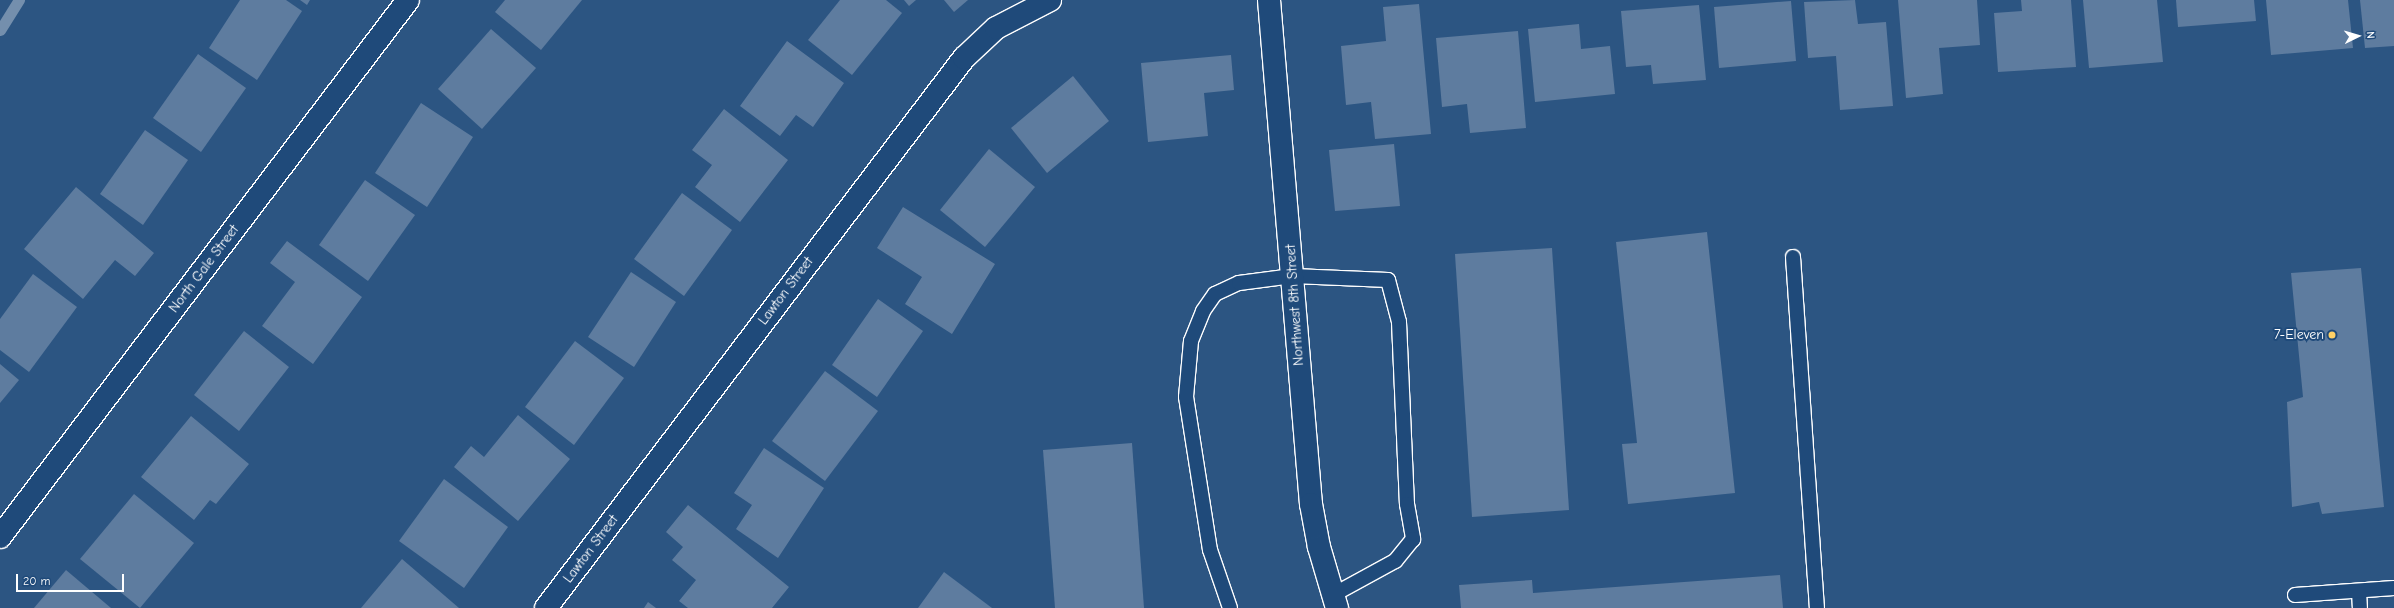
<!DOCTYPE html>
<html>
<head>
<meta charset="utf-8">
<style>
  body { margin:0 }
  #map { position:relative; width:2394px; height:608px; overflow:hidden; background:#2c5582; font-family:"Comic Neue",sans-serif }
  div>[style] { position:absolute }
  .stream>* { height:11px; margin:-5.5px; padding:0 5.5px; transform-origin:5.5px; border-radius:5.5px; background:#748fad }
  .building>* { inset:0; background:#5e7c9f }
  .roads { filter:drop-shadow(1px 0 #fff) drop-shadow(-1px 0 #fff) drop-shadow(0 1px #fff) drop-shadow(0 -1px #fff) }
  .service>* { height:14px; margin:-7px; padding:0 7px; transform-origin:7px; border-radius:7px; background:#1f4a7a }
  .minor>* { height:22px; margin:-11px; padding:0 11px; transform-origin:11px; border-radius:11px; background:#1f4a7a }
  .dots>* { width:11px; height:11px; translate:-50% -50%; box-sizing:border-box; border:2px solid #1f4a7a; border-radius:50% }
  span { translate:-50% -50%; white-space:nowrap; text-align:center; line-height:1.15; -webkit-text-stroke:4px #1f4a7a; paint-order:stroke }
  .street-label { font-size:14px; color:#fff }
  .poi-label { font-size:14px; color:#fff }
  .right { translate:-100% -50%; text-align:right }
  .north { position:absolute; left:2338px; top:16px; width:40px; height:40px; -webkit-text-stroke:3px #1f4a7a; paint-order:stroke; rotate:85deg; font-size:11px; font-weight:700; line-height:16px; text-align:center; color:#fff }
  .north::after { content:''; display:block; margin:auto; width:14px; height:18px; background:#fff; clip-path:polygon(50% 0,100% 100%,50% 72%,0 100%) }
  .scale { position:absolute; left:16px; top:574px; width:108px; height:18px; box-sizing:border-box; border:2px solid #fff; border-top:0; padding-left:5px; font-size:12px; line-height:14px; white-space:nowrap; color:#fff; -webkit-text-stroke:3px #1f4a7a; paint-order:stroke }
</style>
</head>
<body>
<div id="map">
  <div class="stream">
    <div style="left:0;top:30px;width:36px;rotate:-58deg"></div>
  </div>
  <div class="building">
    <div style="clip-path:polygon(240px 0,286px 0,302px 11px,257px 80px,209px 48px)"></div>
    <div style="clip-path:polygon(300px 0,310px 0,307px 5px)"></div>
    <div style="clip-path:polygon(505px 0,582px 0,541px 50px,495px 12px)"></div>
    <div style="clip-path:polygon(840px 0,886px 0,902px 13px,852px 75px,808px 40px)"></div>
    <div style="clip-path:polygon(904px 0,916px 0,909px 6px)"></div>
    <div style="clip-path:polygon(944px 0,968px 0,954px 12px)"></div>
    <div style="clip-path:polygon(1855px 0,1858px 24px,1886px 22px,1893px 106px,1840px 110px,1836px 56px,1808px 58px,1804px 2px)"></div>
    <div style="clip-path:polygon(1898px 0,1977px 0,1980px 45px,1939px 48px,1943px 94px,1906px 98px)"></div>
    <div style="clip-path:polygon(2021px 0,2071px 0,2076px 67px,1998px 72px,1994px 13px,2022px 11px)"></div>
    <div style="clip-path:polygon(2083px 0,2157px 0,2163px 62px,2089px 68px)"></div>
    <div style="clip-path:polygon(2176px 0,2254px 0,2256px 21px,2178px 27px)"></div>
    <div style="clip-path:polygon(2266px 0,2348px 0,2353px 48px,2271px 55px)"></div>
    <div style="clip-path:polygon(2360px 0,2394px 0,2394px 46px,2365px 48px)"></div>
    <div style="clip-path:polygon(1791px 1px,1796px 61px,1719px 68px,1714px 7px)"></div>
    <div style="clip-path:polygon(1419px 4px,1431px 134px,1375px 139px,1371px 102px,1346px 105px,1341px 46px,1386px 41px,1383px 7px)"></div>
    <div style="clip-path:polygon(1699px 5px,1706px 80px,1653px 84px,1651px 65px,1626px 67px,1621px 11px)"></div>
    <div style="clip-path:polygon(1579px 24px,1581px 49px,1610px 46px,1615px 94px,1535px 102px,1528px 29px)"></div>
    <div style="clip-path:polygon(491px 29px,536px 68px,482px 129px,438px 89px)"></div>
    <div style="clip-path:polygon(1518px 31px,1526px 128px,1470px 133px,1467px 104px,1442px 107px,1436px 38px)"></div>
    <div style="clip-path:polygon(787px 41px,844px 83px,813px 127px,796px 115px,780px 136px,740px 106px)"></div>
    <div style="clip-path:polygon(198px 54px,246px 88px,201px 152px,153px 118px)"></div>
    <div style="clip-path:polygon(1231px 55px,1234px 90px,1204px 93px,1208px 136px,1148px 142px,1141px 63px)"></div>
    <div style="clip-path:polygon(1073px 76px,1109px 121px,1047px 173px,1011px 128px)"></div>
    <div style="clip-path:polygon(421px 103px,473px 137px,427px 207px,375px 173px)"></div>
    <div style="clip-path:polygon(724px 109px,788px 160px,740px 222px,695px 187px,712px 165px,692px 150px)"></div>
    <div style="clip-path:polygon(145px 130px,188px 160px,143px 225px,100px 194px)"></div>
    <div style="clip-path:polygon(1394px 144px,1400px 206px,1335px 211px,1329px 150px)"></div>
    <div style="clip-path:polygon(989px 149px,1035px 187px,985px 247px,940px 210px)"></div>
    <div style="clip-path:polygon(365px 180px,415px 215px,368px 281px,319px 245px)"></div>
    <div style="clip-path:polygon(76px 187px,154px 253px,135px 276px,115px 260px,83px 299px,24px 249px)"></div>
    <div style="clip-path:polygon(682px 193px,732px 230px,684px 296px,634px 259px)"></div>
    <div style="clip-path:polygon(903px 207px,995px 264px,952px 334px,905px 304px,922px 277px,877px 248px)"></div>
    <div style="clip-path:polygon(1707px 232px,1735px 493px,1628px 504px,1622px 444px,1637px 443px,1616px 242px)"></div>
    <div style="clip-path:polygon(287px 241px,362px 297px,313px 364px,262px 326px,295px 282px,270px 263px)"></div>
    <div style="clip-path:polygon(1552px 248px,1569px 510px,1472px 517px,1455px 254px)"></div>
    <div style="clip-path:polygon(2361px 268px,2384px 507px,2322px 514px,2319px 502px,2292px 507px,2287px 402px,2303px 397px,2291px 273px)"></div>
    <div style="clip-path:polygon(631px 272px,676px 302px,634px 367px,588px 337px)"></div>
    <div style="clip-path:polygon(33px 274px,77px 307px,29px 372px,0 350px,0 319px)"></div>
    <div style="clip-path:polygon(878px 299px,923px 331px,877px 397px,832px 365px)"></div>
    <div style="clip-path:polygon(244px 331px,289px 367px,239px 431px,194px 395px)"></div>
    <div style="clip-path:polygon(575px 341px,624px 378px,574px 445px,525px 407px)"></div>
    <div style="clip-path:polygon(0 364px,19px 380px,0 403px)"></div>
    <div style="clip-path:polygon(825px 371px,878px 411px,825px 481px,772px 441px)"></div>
    <div style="clip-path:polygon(518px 415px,570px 459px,518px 521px,454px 467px,471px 446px,484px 457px)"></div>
    <div style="clip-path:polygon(191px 416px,249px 464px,216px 504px,210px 500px,194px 520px,141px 477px)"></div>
    <div style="clip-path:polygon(1132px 443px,1144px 608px,1055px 608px,1043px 450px)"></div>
    <div style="clip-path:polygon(764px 448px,824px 488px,778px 558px,736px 529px,752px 505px,734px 493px)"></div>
    <div style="clip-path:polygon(444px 479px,508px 527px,464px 588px,399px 541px)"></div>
    <div style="clip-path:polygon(134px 494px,194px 543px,140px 608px,80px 559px)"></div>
    <div style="clip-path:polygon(688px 505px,789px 587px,772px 608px,688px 608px,679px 601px,696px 580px,672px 560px,683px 547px,666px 532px)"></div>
    <div style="clip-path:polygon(402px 559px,459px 608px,361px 608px)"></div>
    <div style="clip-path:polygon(66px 570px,111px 608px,34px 608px)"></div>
    <div style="clip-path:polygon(944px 572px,992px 608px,918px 608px)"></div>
    <div style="clip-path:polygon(1780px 575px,1783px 608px,1461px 608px,1459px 585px,1532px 580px,1533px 593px)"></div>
    <div style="clip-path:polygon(648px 602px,656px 608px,644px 608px)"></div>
  </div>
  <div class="roads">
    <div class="service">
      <div style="left:1793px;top:257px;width:352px;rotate:86.1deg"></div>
      <div style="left:2359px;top:591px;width:17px;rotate:87deg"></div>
      <div style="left:2295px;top:595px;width:99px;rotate:-4deg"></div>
      <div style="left:1230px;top:608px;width:61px;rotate:-109deg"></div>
      <div style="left:1210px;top:550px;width:155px;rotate:-98.9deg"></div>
      <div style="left:1186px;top:397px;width:56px;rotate:-84.9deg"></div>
      <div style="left:1191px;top:341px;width:32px;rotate:-68deg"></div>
      <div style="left:1203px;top:311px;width:21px;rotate:-55deg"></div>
      <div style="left:1215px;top:294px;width:26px;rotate:-25deg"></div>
      <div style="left:1239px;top:283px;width:54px;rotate:-7.4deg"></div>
      <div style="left:1293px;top:276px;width:95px;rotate:2.4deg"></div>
      <div style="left:1388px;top:280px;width:43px;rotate:75.3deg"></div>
      <div style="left:1399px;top:322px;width:182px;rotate:87.5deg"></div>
      <div style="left:1407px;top:504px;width:36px;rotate:80deg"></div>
      <div style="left:1413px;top:539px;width:28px;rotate:129deg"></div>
      <div style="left:1395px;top:561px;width:71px;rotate:151.3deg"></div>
    </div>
    <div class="minor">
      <div style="left:1269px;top:0;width:506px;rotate:85.24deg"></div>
      <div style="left:1311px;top:504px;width:44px;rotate:79.5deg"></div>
      <div style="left:1319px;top:547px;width:64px;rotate:73.6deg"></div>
      <div style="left:0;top:537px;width:674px;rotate:-52.77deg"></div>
      <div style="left:546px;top:608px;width:691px;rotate:-52.77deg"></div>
      <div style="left:964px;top:58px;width:44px;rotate:-43.2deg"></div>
      <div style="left:996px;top:28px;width:61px;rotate:-27.4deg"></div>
    </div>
  </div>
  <div class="dots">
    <div style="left:2332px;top:335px;background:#ffd166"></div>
  </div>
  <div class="street-label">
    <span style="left:204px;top:269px;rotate:-53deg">North Gale Street</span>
    <span style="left:786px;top:291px;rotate:-53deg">Lawton Street</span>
    <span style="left:1295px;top:305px;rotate:-94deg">Northwest 8th Street</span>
    <span style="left:591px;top:549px;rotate:-53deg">Lawton Street</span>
  </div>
  <div class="poi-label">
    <span class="right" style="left:2324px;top:335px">7-Eleven</span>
  </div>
  <div class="north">N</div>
  <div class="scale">20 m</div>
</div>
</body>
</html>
